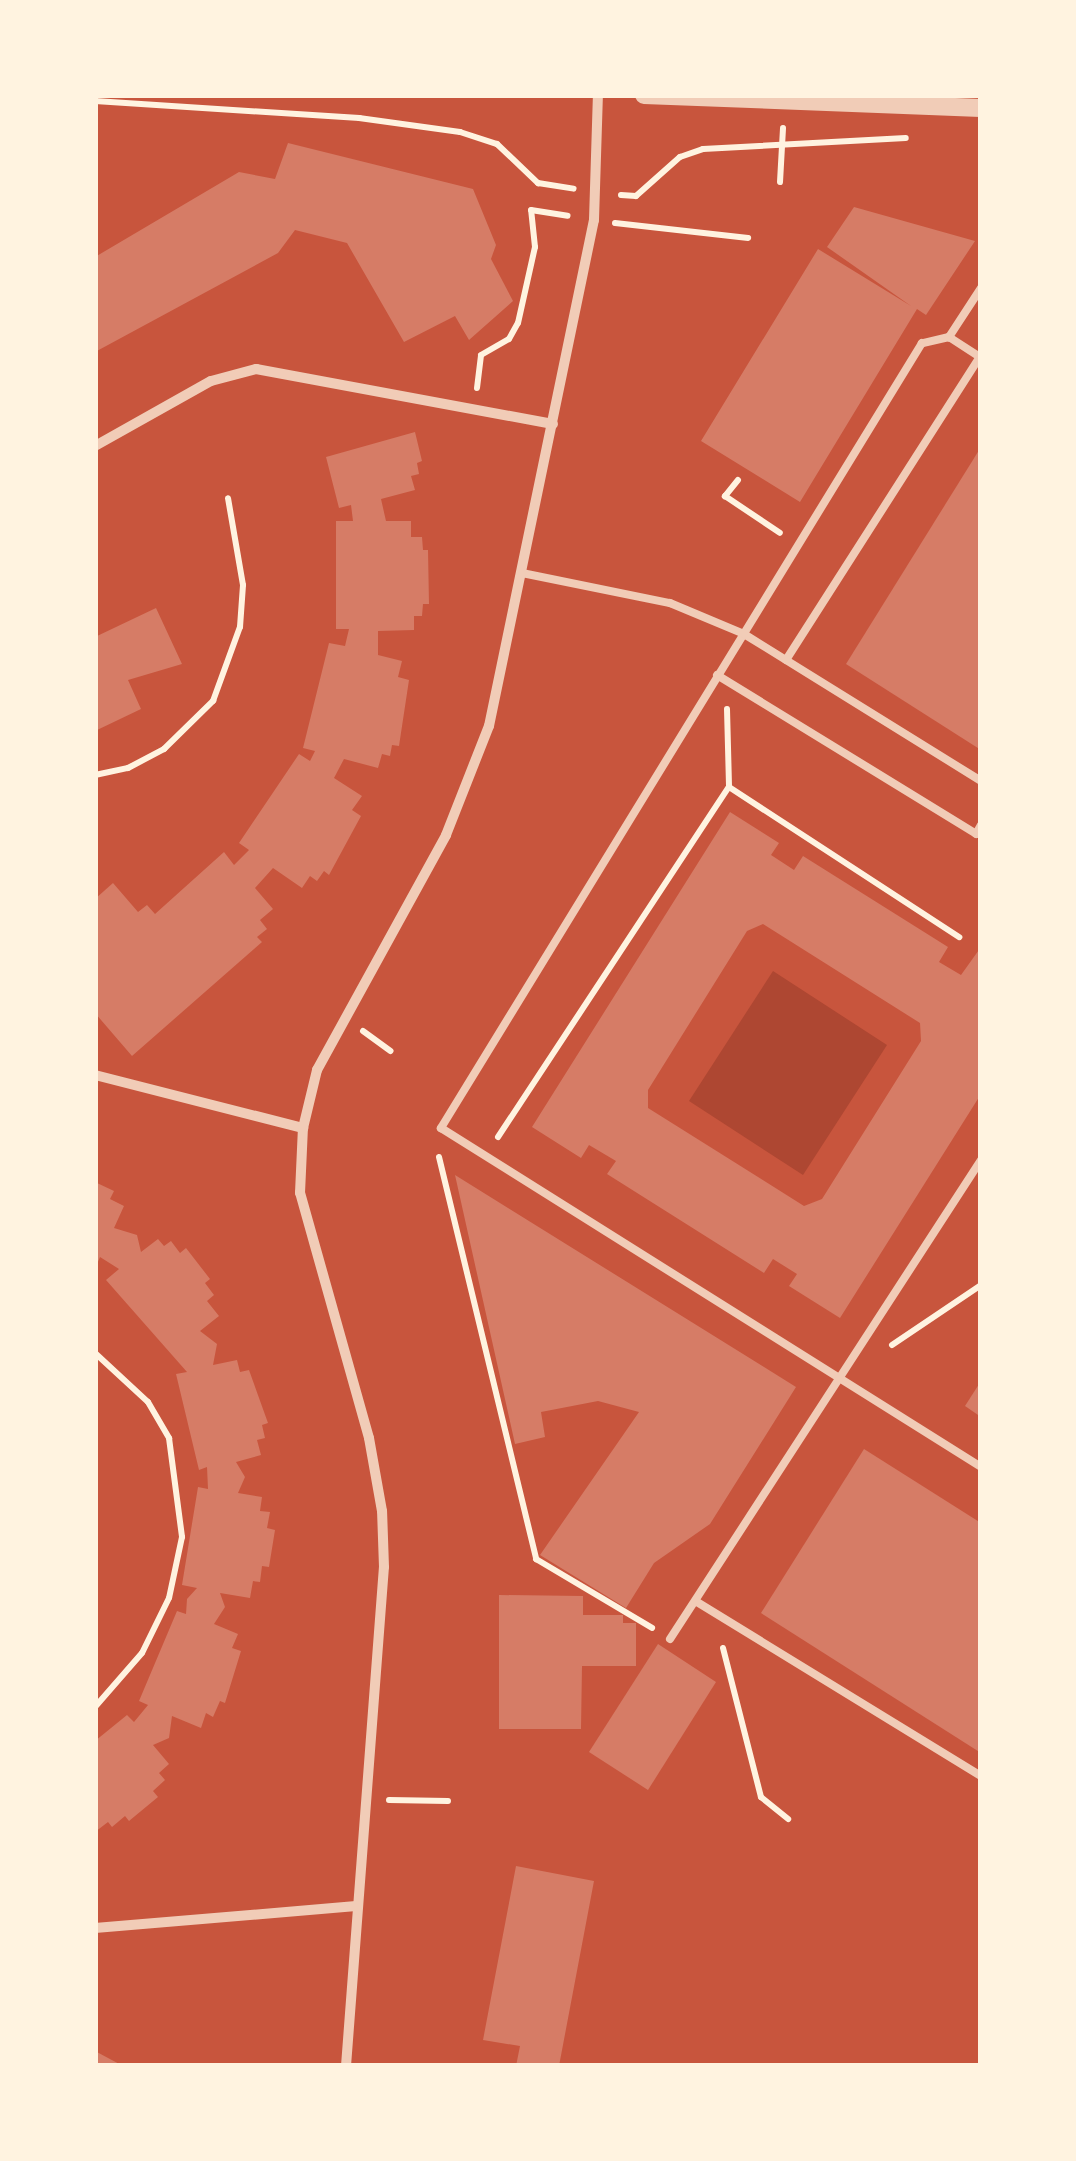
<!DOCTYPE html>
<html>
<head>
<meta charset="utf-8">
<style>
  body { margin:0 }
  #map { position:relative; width:1076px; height:2161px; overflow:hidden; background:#c8553d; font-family:Bitter,serif }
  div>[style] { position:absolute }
  .green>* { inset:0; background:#ae4732 }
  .building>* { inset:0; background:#d67c66 }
  .path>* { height:6px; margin:-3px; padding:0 3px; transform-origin:3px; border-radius:3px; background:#fff3e0 }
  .service>* { height:8px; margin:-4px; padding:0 4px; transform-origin:4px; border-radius:4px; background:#f1ccb7 }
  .minor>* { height:10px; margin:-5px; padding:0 5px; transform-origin:5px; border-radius:5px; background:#f1ccb7 }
  .tertiary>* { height:18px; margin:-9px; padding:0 9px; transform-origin:9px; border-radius:9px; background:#f1ccb7 }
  span { translate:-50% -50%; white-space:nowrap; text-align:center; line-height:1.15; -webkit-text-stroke:10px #fff3e0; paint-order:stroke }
  .frame { position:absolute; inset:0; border:98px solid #fff3e0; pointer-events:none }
</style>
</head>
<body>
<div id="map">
  <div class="green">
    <div style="clip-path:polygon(773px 971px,887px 1045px,803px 1175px,689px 1101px)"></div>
  </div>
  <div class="building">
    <div style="clip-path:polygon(288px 143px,473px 189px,496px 245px,491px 259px,513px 301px,469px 340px,455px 316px,404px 342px,347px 243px,295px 230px,278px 253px,95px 352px,95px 257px,239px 172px,275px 179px)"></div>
    <div style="clip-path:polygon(854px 207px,975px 241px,926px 315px,917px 309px,800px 502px,701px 441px,818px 249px,911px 306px,827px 247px)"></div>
    <div style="clip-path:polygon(415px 432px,422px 461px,417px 463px,419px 474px,411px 476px,415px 490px,381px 499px,386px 521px,411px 521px,411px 537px,422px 537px,423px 550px,428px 550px,429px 604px,423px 604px,422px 616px,414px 616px,414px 630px,378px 631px,378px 655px,402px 661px,398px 677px,409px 680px,399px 746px,392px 745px,390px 756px,382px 754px,378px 768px,344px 759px,334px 778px,362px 796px,352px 810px,361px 816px,329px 875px,324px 871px,317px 881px,310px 876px,302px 888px,273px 868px,255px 888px,273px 909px,260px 920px,267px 929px,257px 937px,262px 942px,132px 1056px,95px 1013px,95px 899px,113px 883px,138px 912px,147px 905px,155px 914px,224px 852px,234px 865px,249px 850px,239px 843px,299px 754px,310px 761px,315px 751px,303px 748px,329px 643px,345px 646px,349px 629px,336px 629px,336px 521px,353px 521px,351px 505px,339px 508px,326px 457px)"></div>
    <div style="clip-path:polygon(981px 447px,981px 750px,846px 664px)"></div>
    <div style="clip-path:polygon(156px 608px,182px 664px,128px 680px,141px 709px,95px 731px,95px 637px)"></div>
    <div style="clip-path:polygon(evenodd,730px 812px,779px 843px,771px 855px,794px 870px,803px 856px,948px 947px,939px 962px,961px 975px,981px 947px,981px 1094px,840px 1318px,789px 1286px,797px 1274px,773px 1259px,764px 1273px,607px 1174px,616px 1161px,589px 1145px,581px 1158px,532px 1127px,730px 812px,763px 924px,920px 1023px,921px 1041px,822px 1199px,804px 1206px,648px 1108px,648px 1090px,747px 931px,763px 924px)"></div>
    <div style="clip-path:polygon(95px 1174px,97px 1183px,114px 1191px,110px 1199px,124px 1206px,114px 1228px,137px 1235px,141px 1252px,158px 1239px,164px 1246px,171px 1241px,180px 1253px,186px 1248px,210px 1279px,205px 1283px,214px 1295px,207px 1301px,219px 1316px,200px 1331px,217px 1344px,213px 1365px,237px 1360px,240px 1372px,249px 1370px,268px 1423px,262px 1425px,265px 1438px,257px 1440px,261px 1455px,236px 1462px,245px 1477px,238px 1493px,262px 1497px,260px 1511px,270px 1512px,267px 1528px,275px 1530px,269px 1567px,262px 1566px,260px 1582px,253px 1581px,250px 1598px,220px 1593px,225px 1607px,214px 1624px,238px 1634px,232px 1648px,241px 1651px,225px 1703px,220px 1701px,213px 1717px,206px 1713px,201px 1728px,172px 1716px,169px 1738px,153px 1745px,169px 1764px,159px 1773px,165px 1780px,153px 1791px,158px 1797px,129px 1821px,125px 1816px,112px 1827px,108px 1822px,95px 1832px,95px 1741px,127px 1715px,134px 1722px,148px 1705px,139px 1701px,177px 1611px,186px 1614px,187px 1599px,197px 1588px,182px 1585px,198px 1487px,208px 1489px,207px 1467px,199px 1470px,176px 1374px,187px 1372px,106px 1280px,119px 1269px,100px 1257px,95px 1269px)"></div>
    <div style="clip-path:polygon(455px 1175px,796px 1387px,710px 1524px,654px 1563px,626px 1608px,540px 1555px,639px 1412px,598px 1401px,541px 1412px,545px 1437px,515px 1444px)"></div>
    <div style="clip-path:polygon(981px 1381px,981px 1417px,965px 1406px)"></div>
    <div style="clip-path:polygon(864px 1449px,981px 1523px,981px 1753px,761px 1613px)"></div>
    <div style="clip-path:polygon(499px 1595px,583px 1596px,583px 1615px,623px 1615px,623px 1623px,636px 1623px,636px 1666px,582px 1666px,581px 1729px,499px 1729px)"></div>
    <div style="clip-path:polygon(658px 1644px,716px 1682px,648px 1790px,589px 1752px)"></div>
    <div style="clip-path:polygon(516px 1866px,594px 1881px,559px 2066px,516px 2066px,520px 2046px,483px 2040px)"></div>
    <div style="clip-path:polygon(95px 2051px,123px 2066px,95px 2066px)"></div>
  </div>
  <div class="path">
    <div style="left:95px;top:101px;width:265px;rotate:3.7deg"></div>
    <div style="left:359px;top:118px;width:102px;rotate:7.9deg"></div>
    <div style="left:460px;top:132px;width:39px;rotate:18deg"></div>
    <div style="left:497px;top:144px;width:57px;rotate:43.6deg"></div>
    <div style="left:538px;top:183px;width:36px;rotate:9deg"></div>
    <div style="left:780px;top:182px;width:54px;rotate:-86.8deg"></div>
    <div style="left:621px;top:195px;width:15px;rotate:4deg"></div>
    <div style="left:636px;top:196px;width:59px;rotate:-41.6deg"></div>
    <div style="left:680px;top:157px;width:24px;rotate:-19deg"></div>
    <div style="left:703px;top:149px;width:203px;rotate:-3.1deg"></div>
    <div style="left:615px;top:223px;width:134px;rotate:6.4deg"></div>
    <div style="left:477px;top:388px;width:33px;rotate:-83deg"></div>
    <div style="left:481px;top:355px;width:32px;rotate:-30deg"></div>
    <div style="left:509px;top:339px;width:18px;rotate:-61deg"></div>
    <div style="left:518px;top:323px;width:78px;rotate:-77.4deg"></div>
    <div style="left:535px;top:247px;width:37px;rotate:-96deg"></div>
    <div style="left:531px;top:210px;width:37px;rotate:9deg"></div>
    <div style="left:738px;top:480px;width:21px;rotate:129deg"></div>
    <div style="left:725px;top:496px;width:66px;rotate:33.9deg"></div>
    <div style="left:727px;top:709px;width:78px;rotate:88.5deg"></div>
    <div style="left:95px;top:775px;width:34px;rotate:-12deg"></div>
    <div style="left:128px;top:768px;width:41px;rotate:-27.8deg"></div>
    <div style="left:164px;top:749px;width:69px;rotate:-44.4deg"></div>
    <div style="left:213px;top:701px;width:79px;rotate:-70deg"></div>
    <div style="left:240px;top:627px;width:42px;rotate:-85.9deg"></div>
    <div style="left:243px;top:585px;width:88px;rotate:-99.8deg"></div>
    <div style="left:363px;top:1031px;width:34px;rotate:36deg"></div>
    <div style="left:498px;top:1137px;width:419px;rotate:-56.6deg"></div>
    <div style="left:729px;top:787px;width:275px;rotate:33.1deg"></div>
    <div style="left:439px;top:1157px;width:414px;rotate:76.4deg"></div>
    <div style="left:536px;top:1559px;width:135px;rotate:30.7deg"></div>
    <div style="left:892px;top:1345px;width:107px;rotate:-34deg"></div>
    <div style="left:95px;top:1353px;width:72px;rotate:42.8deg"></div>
    <div style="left:148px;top:1402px;width:42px;rotate:59.7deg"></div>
    <div style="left:169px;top:1438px;width:100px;rotate:82.5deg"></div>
    <div style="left:182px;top:1537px;width:62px;rotate:102deg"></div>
    <div style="left:169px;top:1598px;width:61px;rotate:116.1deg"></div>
    <div style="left:142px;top:1653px;width:72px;rotate:131deg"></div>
    <div style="left:723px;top:1648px;width:154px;rotate:75.7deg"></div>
    <div style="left:761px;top:1797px;width:35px;rotate:39deg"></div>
    <div style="left:389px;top:1800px;width:59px;rotate:1deg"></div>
  </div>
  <div class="service">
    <div style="left:981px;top:288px;width:59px;rotate:123.1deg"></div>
    <div style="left:949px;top:337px;width:28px;rotate:167deg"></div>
    <div style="left:922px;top:343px;width:921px;rotate:121.5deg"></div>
    <div style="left:441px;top:1128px;width:638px;rotate:32.12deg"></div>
    <div style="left:949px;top:337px;width:38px;rotate:33deg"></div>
    <div style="left:522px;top:573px;width:151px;rotate:11.5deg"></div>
    <div style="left:670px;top:603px;width:80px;rotate:22.7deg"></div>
    <div style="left:744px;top:634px;width:279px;rotate:31.8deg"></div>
    <div style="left:786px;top:660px;width:360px;rotate:-57.4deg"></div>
    <div style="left:717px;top:675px;width:304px;rotate:31.5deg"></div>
    <div style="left:976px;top:834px;width:10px;rotate:-61deg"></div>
    <div style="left:697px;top:1602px;width:333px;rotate:31.5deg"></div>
    <div style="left:670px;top:1639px;width:571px;rotate:-57.01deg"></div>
  </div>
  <div class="minor">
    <div style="left:95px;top:446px;width:133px;rotate:-29.3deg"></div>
    <div style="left:211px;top:381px;width:47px;rotate:-14.9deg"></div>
    <div style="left:256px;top:369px;width:302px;rotate:10.5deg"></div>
    <div style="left:95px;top:1075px;width:215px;rotate:14.3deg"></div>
    <div style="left:95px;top:1928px;width:262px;rotate:-4.8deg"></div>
    <div style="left:346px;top:2066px;width:500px;rotate:-85.65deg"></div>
    <div style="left:384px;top:1567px;width:56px;rotate:-92deg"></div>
    <div style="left:382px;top:1511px;width:74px;rotate:-100.1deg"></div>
    <div style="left:369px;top:1438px;width:255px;rotate:-105.7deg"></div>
    <div style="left:300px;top:1193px;width:65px;rotate:-87.4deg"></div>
    <div style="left:303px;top:1128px;width:60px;rotate:-76.4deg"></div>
    <div style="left:317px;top:1070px;width:268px;rotate:-61.2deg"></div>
    <div style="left:446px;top:835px;width:117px;rotate:-68.5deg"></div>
    <div style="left:489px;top:726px;width:517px;rotate:-78.28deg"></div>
    <div style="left:594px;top:220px;width:125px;rotate:-88.2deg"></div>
  </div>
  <div class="tertiary">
    <div style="left:644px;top:95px;width:337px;rotate:2.2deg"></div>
  </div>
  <div class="frame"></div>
</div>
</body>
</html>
